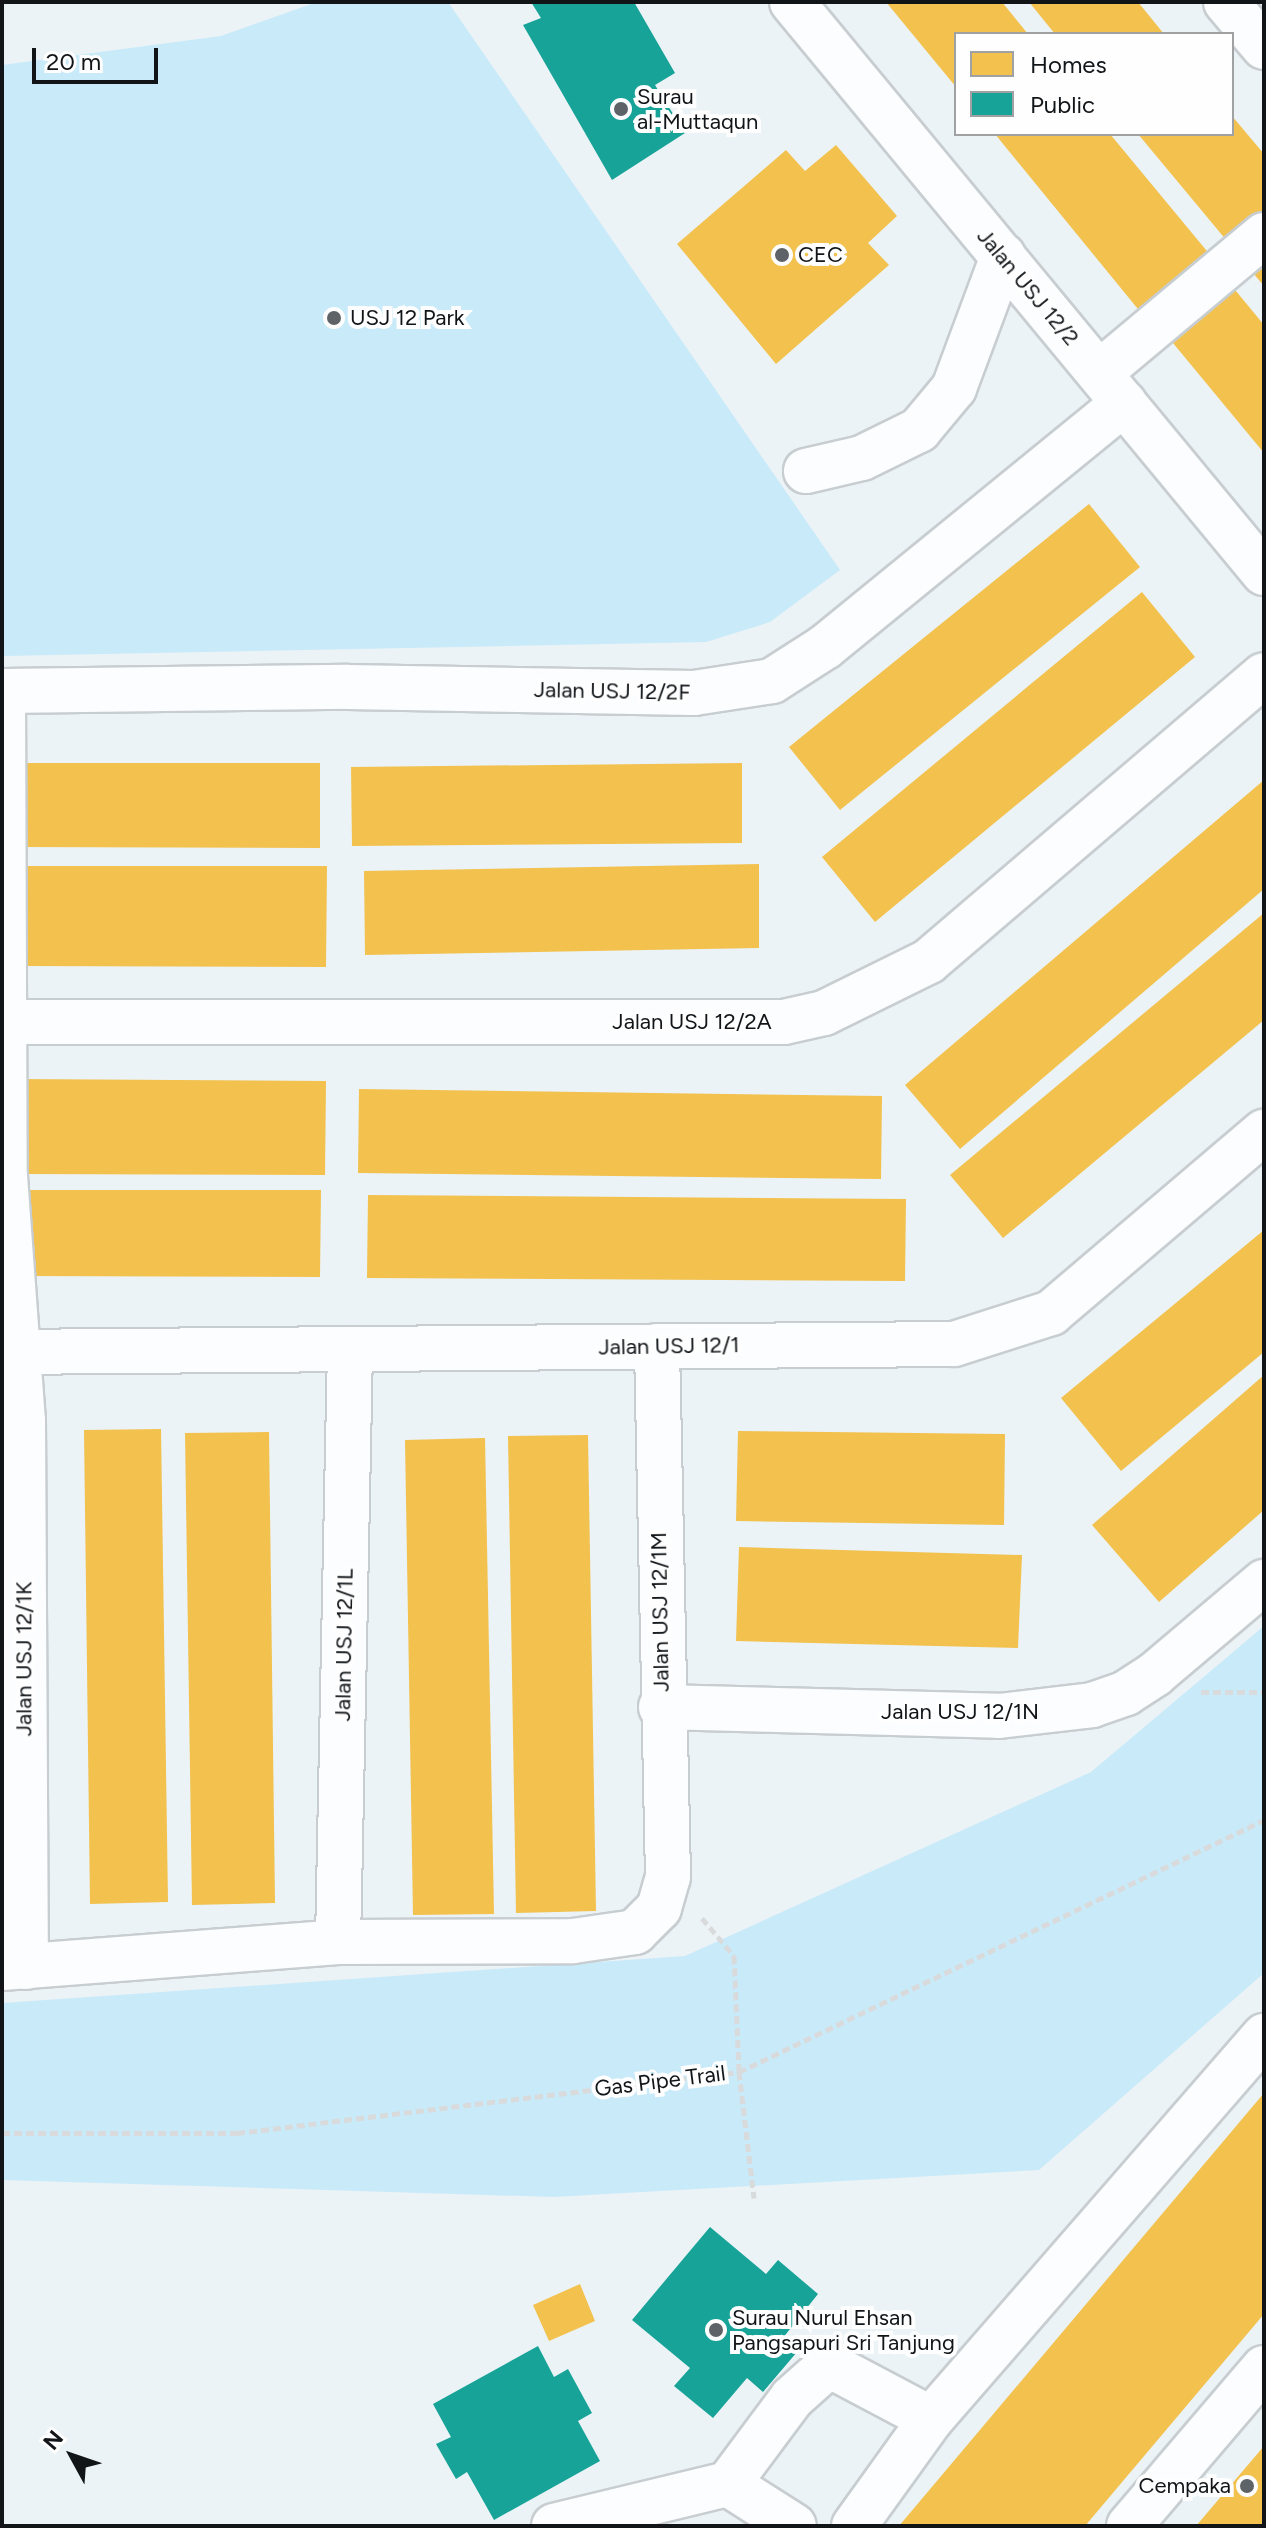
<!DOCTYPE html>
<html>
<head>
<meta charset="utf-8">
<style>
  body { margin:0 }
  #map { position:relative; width:1266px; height:2528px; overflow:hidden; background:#ebf3f6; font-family:Figtree,sans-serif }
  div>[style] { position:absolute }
  .green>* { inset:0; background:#c9eaf9 }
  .homes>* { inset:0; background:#f2c14e }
  .public>* { inset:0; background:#17a398 }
  .path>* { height:5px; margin-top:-2.5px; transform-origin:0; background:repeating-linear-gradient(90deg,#d8dadc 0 8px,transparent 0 12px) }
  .roads { filter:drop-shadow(2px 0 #c7cdd0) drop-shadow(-2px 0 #c7cdd0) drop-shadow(0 2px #c7cdd0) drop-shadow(0 -2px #c7cdd0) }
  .minor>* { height:44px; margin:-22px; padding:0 22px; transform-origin:22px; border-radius:22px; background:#fcfdfe }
  .dots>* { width:22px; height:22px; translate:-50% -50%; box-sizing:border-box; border:4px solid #fefefe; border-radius:50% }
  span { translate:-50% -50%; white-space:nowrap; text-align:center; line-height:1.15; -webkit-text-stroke:8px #fefefe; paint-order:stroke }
  .poi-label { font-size:22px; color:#111518 }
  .left { translate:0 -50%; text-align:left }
  .right { translate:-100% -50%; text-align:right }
  .street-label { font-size:22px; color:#111518 }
  .frame { position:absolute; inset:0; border:4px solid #111518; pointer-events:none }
  .legend { position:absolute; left:954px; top:32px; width:280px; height:104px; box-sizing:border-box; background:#fefefe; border:2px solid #9fa1a2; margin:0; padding:10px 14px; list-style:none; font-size:24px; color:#111518 }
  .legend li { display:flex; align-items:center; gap:16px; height:40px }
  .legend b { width:40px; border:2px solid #9fa1a2 }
  .north { position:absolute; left:32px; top:2416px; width:80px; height:80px; -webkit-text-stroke:6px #fefefe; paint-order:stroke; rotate:310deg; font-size:22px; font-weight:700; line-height:32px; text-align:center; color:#111518 }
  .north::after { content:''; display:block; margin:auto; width:28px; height:36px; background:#111518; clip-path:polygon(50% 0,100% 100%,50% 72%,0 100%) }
  .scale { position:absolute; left:32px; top:48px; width:126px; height:36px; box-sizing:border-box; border:4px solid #111518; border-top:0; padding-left:10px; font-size:24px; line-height:28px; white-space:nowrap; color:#111518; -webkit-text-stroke:6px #fefefe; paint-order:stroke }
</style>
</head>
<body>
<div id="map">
  <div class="green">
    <div style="clip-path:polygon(317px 2px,448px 2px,840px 570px,770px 622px,706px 642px,2px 656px,2px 65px,221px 36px)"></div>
    <div style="clip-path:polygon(1264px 1626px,1264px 1973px,1039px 2170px,553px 2197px,2px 2180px,2px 2003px,685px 1956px,1091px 1772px)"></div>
  </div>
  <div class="homes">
    <div style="clip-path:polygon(886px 2px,1002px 2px,1028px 34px,956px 34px,956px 87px)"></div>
    <div style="clip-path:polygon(1029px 2px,1138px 2px,1164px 34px,1055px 34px)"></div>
    <div style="clip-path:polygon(1232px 116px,1264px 154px,1264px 210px,1227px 241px,1138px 134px,1232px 134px)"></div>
    <div style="clip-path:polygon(995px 134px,1110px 134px,1211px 256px,1142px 314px)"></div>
    <div style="clip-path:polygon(836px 145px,897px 216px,868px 243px,889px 265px,776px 364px,677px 244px,786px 150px,805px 171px)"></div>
    <div style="clip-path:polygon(1264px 263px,1264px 286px,1253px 273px)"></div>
    <div style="clip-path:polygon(1231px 285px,1264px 325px,1264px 453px,1168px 337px)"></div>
    <div style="clip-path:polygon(1089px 504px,1140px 567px,840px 810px,789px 747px)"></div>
    <div style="clip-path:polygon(1142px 592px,1195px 657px,875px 922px,822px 857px)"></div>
    <div style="clip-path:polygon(15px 763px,320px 763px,320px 848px,15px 847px)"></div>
    <div style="clip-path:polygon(742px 763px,742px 843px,352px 846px,351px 767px)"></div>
    <div style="clip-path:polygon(1264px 780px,1264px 889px,960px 1149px,905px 1085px)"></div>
    <div style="clip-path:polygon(759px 864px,759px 948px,365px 955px,364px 871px)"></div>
    <div style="clip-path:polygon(18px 866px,327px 866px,326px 967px,17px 966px)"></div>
    <div style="clip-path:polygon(1264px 913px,1264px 1020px,1003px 1238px,950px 1175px)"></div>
    <div style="clip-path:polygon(16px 1079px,326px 1081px,325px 1175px,15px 1174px)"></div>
    <div style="clip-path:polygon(359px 1089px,882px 1096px,881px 1179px,358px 1173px)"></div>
    <div style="clip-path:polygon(18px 1190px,321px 1190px,320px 1277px,18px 1276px)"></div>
    <div style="clip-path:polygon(368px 1195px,906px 1199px,905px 1281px,367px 1278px)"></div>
    <div style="clip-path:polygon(1264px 1230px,1264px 1352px,1121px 1471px,1061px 1398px)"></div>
    <div style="clip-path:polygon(1264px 1375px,1264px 1510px,1159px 1602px,1092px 1525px)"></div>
    <div style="clip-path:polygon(161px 1429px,168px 1902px,90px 1904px,84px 1430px)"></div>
    <div style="clip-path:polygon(738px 1431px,1005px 1434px,1004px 1525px,736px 1521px)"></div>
    <div style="clip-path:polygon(269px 1432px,275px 1903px,192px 1905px,185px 1433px)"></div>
    <div style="clip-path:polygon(588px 1435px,596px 1911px,516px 1913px,508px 1436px)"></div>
    <div style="clip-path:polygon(485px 1438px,494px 1914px,413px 1915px,405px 1440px)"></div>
    <div style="clip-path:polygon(739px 1547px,1022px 1555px,1018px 1648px,736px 1641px)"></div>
    <div style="clip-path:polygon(1264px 2093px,1264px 2314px,1085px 2526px,899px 2526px)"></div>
    <div style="clip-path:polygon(580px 2284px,595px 2321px,549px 2341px,533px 2305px)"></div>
    <div style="clip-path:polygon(1264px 2446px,1264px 2526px,1196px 2526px)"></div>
  </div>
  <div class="public">
    <div style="clip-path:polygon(531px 2px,634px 2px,675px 73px,655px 85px,685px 133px,612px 180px,523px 25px,541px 18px)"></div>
    <div style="clip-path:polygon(710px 2227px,766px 2274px,778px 2260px,818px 2294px,782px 2339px,797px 2352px,763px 2392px,747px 2378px,713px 2418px,674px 2386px,690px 2368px,632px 2320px)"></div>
    <div style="clip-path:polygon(538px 2346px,554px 2377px,568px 2369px,592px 2413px,578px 2421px,600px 2461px,494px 2520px,467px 2472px,456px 2479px,436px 2444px,451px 2437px,433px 2404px)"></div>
  </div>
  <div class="path">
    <div style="left:1201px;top:1692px;width:63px"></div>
    <div style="left:702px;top:1918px;width:50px;rotate:49.9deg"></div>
    <div style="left:734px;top:1956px;width:116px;rotate:87.5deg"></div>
    <div style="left:739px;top:2072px;width:127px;rotate:83.2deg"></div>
    <div style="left:2px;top:2133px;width:235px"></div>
    <div style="left:237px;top:2133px;width:506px;rotate:-6.93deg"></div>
    <div style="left:739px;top:2072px;width:582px;rotate:-25.64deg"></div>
  </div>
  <div class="roads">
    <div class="minor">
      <div style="left:792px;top:2px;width:741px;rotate:50.42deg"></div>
      <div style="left:1226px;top:2px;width:59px;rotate:49.8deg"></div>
      <div style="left:1099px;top:373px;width:215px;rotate:-39.9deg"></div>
      <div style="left:806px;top:471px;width:57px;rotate:-13.1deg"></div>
      <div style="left:862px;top:458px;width:64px;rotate:-26.2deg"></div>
      <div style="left:919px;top:430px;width:55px;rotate:-50.2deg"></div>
      <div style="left:954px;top:388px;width:141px;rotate:-69.6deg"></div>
      <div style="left:2px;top:691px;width:346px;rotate:-0.7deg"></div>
      <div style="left:348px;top:687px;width:346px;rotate:1deg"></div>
      <div style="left:694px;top:693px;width:79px;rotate:-8.7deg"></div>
      <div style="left:772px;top:681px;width:63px;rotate:-32.7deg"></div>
      <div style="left:825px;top:647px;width:386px;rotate:-39.2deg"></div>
      <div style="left:3px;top:691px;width:485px;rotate:89.8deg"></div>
      <div style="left:5px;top:1176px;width:246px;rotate:85.8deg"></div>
      <div style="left:23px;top:1421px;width:546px;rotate:89.69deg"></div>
      <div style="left:2px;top:1022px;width:782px"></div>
      <div style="left:784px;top:1022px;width:41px;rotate:-12.7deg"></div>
      <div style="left:824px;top:1013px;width:117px;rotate:-26.3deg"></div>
      <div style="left:929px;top:961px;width:440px;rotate:-40.5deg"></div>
      <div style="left:2px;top:1352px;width:952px;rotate:-0.48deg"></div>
      <div style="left:954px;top:1344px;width:102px;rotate:-17.7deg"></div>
      <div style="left:1051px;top:1313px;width:280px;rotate:-40.4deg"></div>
      <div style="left:661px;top:1707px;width:338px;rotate:1.5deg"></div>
      <div style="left:999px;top:1716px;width:94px;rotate:-6.7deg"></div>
      <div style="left:1092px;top:1705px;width:36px;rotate:-19deg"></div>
      <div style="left:1126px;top:1693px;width:35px;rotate:-33deg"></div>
      <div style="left:1155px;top:1674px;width:143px;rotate:-40.2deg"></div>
      <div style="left:338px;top:1942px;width:593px;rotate:-88.84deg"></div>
      <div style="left:2px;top:1968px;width:337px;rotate:-4.4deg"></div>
      <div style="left:338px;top:1942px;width:235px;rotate:-0.2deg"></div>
      <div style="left:573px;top:1941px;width:63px;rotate:-8.3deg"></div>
      <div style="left:635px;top:1932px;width:34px;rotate:-45deg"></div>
      <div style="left:659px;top:1908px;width:32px;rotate:-74deg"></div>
      <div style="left:668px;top:1877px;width:531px;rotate:-91.19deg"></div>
      <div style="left:728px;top:2484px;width:78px;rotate:32.5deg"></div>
      <div style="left:554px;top:2526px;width:179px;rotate:-13.6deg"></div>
      <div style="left:728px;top:2484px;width:107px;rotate:-53.3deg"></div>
      <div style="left:792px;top:2398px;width:50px;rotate:-41.7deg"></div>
      <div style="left:829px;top:2365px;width:115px;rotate:27.9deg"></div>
      <div style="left:854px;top:2526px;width:132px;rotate:-54.3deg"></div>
      <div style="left:931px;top:2419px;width:508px;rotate:-48.99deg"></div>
      <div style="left:1129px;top:2526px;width:208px;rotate:-49.5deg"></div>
    </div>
  </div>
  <div class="dots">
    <div style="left:621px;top:109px;background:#5d6366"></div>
    <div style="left:782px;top:255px;background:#5d6366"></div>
    <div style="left:334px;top:318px;background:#5d6366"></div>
    <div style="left:716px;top:2330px;background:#5d6366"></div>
    <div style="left:1247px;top:2486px;background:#5d6366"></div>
  </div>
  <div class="poi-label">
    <span class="left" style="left:637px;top:109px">Surau<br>al-Muttaqun</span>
    <span class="left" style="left:798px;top:255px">CEC</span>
    <span class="left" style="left:350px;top:318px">USJ 12 Park</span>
    <span class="left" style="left:732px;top:2330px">Surau Nurul Ehsan<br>Pangsapuri Sri Tanjung</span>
    <span class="right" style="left:1231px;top:2486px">Cempaka</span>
  </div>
  <div class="street-label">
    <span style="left:1028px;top:287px;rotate:50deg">Jalan USJ 12/2</span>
    <span style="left:612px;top:691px;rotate:1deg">Jalan USJ 12/2F</span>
    <span style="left:692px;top:1022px">Jalan USJ 12/2A</span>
    <span style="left:669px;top:1346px;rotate:-1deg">Jalan USJ 12/1</span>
    <span style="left:660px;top:1612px;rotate:-91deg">Jalan USJ 12/1M</span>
    <span style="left:344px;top:1645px;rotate:-89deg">Jalan USJ 12/1L</span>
    <span style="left:24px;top:1659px;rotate:-90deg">Jalan USJ 12/1K</span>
    <span style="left:960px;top:1712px">Jalan USJ 12/1N</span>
    <span style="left:660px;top:2081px;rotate:-7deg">Gas Pipe Trail</span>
  </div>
  <div class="frame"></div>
  <ul class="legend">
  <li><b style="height:22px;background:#f2c14e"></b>Homes</li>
  <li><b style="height:22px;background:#17a398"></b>Public</li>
  </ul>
  <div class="north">N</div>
  <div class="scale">20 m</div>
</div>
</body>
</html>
